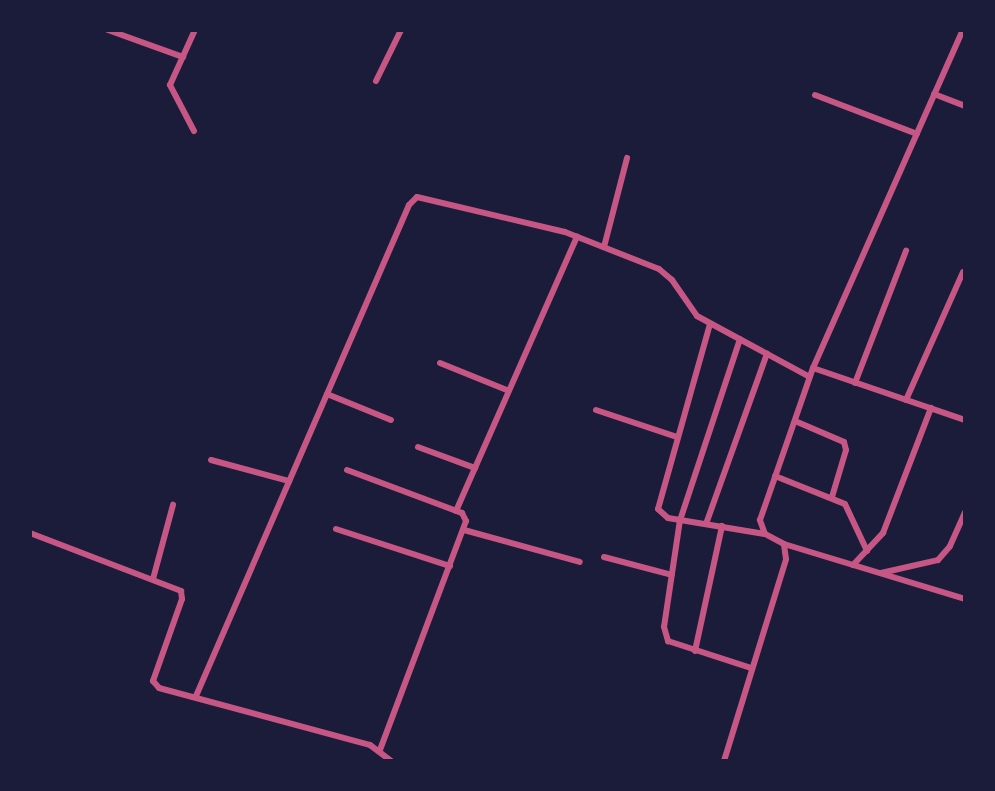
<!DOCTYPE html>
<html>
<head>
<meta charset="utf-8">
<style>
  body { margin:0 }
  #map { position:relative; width:995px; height:791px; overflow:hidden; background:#1b1b3a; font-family:"Roboto Condensed",sans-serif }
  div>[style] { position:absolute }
  .minor>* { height:6px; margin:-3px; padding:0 3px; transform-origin:3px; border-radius:3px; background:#c65784 }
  span { translate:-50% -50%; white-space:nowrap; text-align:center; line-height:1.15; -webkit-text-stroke:6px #1b1b3a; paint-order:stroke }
  .frame { position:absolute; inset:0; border:32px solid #1b1b3a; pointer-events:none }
</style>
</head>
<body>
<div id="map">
  <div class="minor">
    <div style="left:108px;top:30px;width:80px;rotate:19.8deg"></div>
    <div style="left:376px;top:81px;width:57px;rotate:-63.9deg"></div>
    <div style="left:934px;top:94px;width:33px;rotate:21deg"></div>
    <div style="left:815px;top:95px;width:109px;rotate:20.9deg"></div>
    <div style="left:194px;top:131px;width:52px;rotate:-117.6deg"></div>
    <div style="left:170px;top:85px;width:60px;rotate:-65.6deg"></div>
    <div style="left:604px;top:247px;width:92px;rotate:-75.5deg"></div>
    <div style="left:710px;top:324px;width:192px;rotate:105.7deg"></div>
    <div style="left:658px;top:509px;width:13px;rotate:42deg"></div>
    <div style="left:668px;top:518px;width:98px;rotate:9.4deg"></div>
    <div style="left:740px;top:339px;width:191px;rotate:108.3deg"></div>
    <div style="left:680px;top:520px;width:108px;rotate:98.5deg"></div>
    <div style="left:664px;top:627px;width:15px;rotate:74deg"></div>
    <div style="left:668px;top:641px;width:87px;rotate:18deg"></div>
    <div style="left:440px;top:363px;width:74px;rotate:22.1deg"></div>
    <div style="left:813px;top:368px;width:370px;rotate:-66.1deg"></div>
    <div style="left:855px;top:383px;width:142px;rotate:-68.9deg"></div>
    <div style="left:327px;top:394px;width:69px;rotate:22.1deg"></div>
    <div style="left:906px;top:400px;width:140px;rotate:-66deg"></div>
    <div style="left:596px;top:410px;width:85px;rotate:18.4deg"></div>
    <div style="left:795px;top:421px;width:53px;rotate:23.2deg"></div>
    <div style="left:844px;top:442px;width:8px;rotate:76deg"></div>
    <div style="left:846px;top:450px;width:49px;rotate:106.6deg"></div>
    <div style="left:418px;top:447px;width:61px;rotate:20.2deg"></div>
    <div style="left:211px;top:460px;width:81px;rotate:15.1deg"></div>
    <div style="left:347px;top:470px;width:123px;rotate:20.5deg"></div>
    <div style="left:462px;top:513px;width:9px;rotate:63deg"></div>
    <div style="left:466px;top:521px;width:245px;rotate:110.6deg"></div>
    <div style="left:775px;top:476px;width:75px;rotate:21.8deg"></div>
    <div style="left:845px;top:504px;width:52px;rotate:64.9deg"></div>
    <div style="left:456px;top:511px;width:300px;rotate:-66.2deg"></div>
    <div style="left:706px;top:524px;width:181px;rotate:-70.3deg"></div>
    <div style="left:336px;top:529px;width:120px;rotate:18deg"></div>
    <div style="left:464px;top:530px;width:120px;rotate:15.4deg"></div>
    <div style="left:30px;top:533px;width:162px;rotate:21deg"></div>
    <div style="left:181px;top:591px;width:8px;rotate:83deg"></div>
    <div style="left:182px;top:599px;width:87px;rotate:109.5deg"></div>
    <div style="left:153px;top:681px;width:9px;rotate:49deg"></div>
    <div style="left:159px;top:688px;width:219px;rotate:15.1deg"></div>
    <div style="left:370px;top:745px;width:26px;rotate:37deg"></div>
    <div style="left:784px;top:544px;width:189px;rotate:16.9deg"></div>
    <div style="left:604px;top:557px;width:70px;rotate:14.8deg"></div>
    <div style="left:853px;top:565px;width:44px;rotate:-46.8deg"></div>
    <div style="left:883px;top:533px;width:134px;rotate:-69deg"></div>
    <div style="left:881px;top:573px;width:58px;rotate:-12.8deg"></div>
    <div style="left:938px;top:560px;width:18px;rotate:-49deg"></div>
    <div style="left:950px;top:546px;width:37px;rotate:-66deg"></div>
    <div style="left:153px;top:579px;width:77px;rotate:-74.9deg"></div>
    <div style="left:695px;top:651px;width:128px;rotate:-77.8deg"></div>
    <div style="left:196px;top:696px;width:535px;rotate:-66.55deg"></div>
    <div style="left:409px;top:205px;width:11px;rotate:-45deg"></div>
    <div style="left:417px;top:197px;width:152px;rotate:13.3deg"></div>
    <div style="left:565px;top:232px;width:101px;rotate:21.5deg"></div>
    <div style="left:659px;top:269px;width:17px;rotate:40deg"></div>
    <div style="left:672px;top:280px;width:44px;rotate:55.2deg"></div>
    <div style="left:697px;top:316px;width:128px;rotate:28.4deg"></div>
    <div style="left:724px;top:761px;width:211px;rotate:-72.9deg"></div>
    <div style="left:786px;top:559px;width:15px;rotate:-98deg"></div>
    <div style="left:784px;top:544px;width:21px;rotate:-152deg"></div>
    <div style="left:765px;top:534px;width:15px;rotate:-110deg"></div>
    <div style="left:760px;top:520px;width:161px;rotate:-70.8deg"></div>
    <div style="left:813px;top:368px;width:161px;rotate:18.9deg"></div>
  </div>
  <div class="frame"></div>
</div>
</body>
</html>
